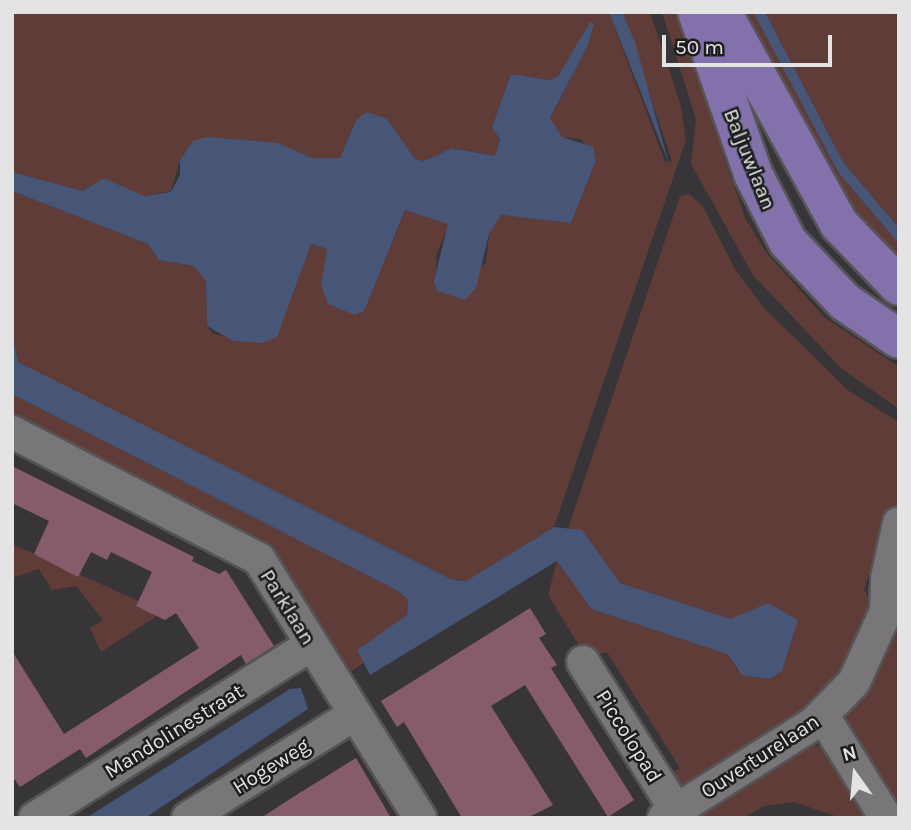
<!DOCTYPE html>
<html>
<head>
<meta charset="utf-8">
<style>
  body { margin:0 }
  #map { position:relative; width:911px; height:830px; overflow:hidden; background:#373537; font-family:Karla,sans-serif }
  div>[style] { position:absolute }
  .green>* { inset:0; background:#603c39 }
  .water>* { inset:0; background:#475577 }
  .building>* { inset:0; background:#865c6c }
  .roads { filter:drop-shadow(2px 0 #565456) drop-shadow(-2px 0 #565456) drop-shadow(0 2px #565456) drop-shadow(0 -2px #565456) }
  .minor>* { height:32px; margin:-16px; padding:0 16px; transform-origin:16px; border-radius:16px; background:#787678 }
  .major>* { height:38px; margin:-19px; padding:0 19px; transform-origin:19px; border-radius:19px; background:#8371ac }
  span { translate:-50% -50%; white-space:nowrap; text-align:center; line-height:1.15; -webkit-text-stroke:5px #1e1d1e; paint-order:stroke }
  .street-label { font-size:21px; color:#e5e4e5 }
  .frame { position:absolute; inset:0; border:14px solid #e5e4e5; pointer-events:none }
  .north { position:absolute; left:820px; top:739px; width:70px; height:70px; -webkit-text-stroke:5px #1e1d1e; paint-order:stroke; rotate:345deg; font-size:19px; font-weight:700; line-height:28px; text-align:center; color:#e5e4e5 }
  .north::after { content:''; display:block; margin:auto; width:24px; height:32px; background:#e5e4e5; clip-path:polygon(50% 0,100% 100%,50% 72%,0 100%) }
  .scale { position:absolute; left:662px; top:35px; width:170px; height:32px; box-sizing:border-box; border:4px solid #e5e4e5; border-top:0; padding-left:9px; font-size:21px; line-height:24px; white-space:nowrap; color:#e5e4e5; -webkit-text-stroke:5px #1e1d1e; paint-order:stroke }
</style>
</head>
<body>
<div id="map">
  <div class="green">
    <div style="clip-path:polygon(12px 12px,609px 12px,665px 162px,672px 161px,622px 12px,650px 12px,681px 107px,686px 140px,554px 527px,466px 581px,453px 580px,18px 362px,12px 331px,12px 191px,148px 244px,160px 260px,194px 266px,206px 281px,207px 326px,213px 334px,262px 343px,277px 336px,311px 244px,327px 249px,326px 262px,391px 246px,405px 210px,445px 221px,449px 224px,436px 256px,437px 291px,486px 263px,489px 234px,501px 215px,571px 222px,596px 160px,581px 139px,562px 137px,550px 119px,588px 45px,590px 22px,558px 76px,549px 80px,511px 74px,492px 127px,500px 140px,496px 156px,452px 148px,424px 161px,415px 159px,387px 119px,356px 120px,340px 158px,312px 158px,278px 143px,193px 141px,180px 160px,171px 191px,144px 196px,104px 178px,83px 191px,12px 172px)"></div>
    <div style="clip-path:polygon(662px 12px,688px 12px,722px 151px,745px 218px,765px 251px,824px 317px,899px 367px,899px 409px,842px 369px,753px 275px,691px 164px,696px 119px)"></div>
    <div style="clip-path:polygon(729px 12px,753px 12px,838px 172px,899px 244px,899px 268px,869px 243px)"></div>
    <div style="clip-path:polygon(765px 12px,892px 12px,899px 17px,899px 228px,843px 162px)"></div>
    <div style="clip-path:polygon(689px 194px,702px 205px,735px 269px,763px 307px,849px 391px,899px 422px,899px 504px,888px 542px,878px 546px,864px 589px,871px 603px,843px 673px,819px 702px,679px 790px,667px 776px,680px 768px,607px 652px,587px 658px,548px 595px,557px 561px,591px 609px,727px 654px,738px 671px,782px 671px,798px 620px,749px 614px,731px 619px,620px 583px,567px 532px,680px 196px)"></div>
    <div style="clip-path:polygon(12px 394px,398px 591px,408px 600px,407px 615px,358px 650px,364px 663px,344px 676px,267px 552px,12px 423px)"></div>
    <div style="clip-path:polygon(12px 544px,163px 612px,101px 652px,90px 628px,103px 620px,76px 586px,52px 590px,39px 569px,12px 578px)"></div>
    <div style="clip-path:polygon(899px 628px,899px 816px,845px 717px,876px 677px)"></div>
    <div style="clip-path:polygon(808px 742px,827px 750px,871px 818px,841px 818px,794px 802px,764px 806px,743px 818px,688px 818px)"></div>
  </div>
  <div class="water">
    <div style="clip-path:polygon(609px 12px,622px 12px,635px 42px,669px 164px)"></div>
    <div style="clip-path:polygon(753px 12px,765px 12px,843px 162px,899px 228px,899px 244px,838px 172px)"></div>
    <div style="clip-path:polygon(590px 22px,594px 24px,588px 45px,550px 118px,562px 137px,593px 147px,596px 160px,571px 223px,501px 215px,489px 234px,476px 288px,465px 300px,437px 291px,434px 281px,448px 224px,405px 210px,364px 311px,355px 315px,328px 304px,321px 285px,327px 249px,311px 244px,277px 337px,262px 343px,233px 341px,207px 326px,206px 281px,194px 266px,159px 260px,148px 244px,12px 191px,12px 172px,83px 191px,104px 178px,144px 196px,171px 192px,180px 175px,180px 160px,193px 141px,208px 137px,278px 143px,312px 158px,340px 158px,356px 120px,367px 112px,387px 119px,415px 159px,424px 161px,452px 148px,495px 156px,500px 140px,492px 127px,511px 74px,549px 80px,558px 76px)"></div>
    <div style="clip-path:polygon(12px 331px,18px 362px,453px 580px,466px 581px,554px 527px,582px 530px,620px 583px,731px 619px,768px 603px,798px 620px,782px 671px,769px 679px,742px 675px,727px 654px,591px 609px,557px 561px,370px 675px,357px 650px,407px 615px,408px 600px,398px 591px,12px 394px)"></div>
    <div style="clip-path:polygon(301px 688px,308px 709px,145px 818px,86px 818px,290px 689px)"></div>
  </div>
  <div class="building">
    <div style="clip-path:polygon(12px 466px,194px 557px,192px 561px,219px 574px,226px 570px,274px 646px,246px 664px,241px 655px,86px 758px,80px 749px,20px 787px,12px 776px,12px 651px,64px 734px,199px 648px,176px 613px,165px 620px,136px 606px,152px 572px,111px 552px,107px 560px,91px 552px,78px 577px,34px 554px,49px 521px,12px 503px)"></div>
    <div style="clip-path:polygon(530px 608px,546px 634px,539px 638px,557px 665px,551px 668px,634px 800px,608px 817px,525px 685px,491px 706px,553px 805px,527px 818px,462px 818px,404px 722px,397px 727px,381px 701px)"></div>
    <div style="clip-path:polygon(356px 758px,391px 818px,261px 818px,293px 797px)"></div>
  </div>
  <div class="roads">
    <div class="minor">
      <div style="left:12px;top:432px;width:278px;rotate:27.2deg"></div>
      <div style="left:259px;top:559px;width:305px;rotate:58.1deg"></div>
      <div style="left:583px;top:662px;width:175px;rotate:57.9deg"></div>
      <div style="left:823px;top:716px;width:120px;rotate:58.3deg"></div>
      <div style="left:35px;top:818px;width:327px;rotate:-32.1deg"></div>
      <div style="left:188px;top:818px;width:197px;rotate:-31.9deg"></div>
      <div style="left:664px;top:818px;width:178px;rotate:-32.3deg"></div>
      <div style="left:814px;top:723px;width:57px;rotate:-45.7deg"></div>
      <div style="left:854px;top:682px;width:78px;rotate:-65.7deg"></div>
      <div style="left:886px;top:611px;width:33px;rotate:-88deg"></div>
      <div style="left:887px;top:578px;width:56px;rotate:-77.7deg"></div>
    </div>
    <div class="major">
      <div style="left:697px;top:12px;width:171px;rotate:70.9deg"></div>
      <div style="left:753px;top:174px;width:76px;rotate:62.8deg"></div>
      <div style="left:788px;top:242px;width:83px;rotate:46.5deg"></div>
      <div style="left:845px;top:302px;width:65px;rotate:34.4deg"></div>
      <div style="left:722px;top:12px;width:242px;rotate:61.1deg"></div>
      <div style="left:839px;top:224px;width:86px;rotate:45.9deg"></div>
    </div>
  </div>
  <div class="street-label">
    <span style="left:750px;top:159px;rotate:68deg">Baljuwlaan</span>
    <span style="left:288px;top:607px;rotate:58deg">Parklaan</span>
    <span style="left:174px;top:731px;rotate:-32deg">Mandolinestraat</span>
    <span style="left:629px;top:736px;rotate:58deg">Piccolopad</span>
    <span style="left:760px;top:756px;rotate:-33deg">Ouverturelaan</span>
    <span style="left:271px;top:766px;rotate:-32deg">Hogeweg</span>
  </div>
  <div class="frame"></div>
  <div class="north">N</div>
  <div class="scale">50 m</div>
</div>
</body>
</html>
